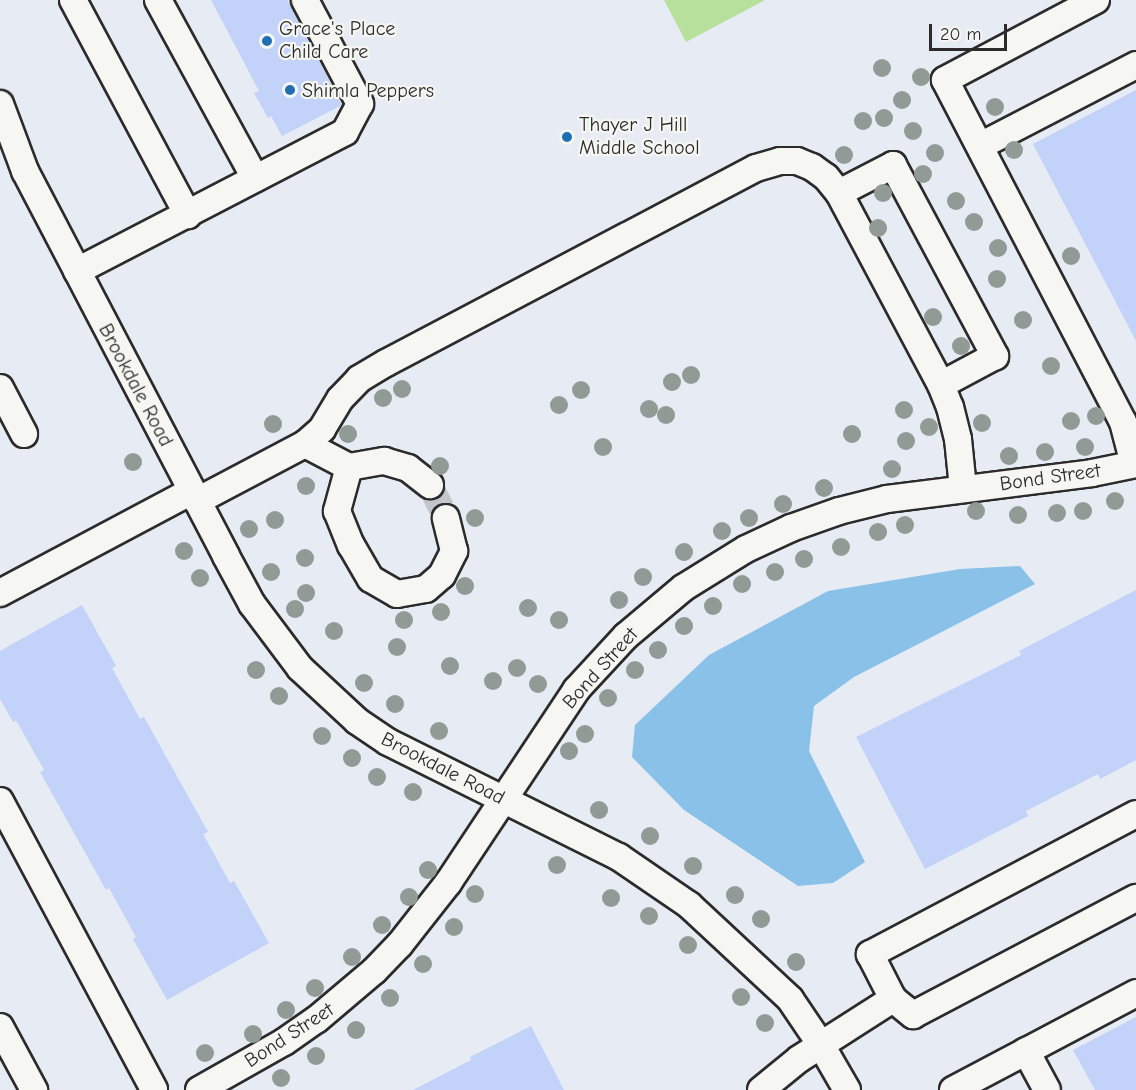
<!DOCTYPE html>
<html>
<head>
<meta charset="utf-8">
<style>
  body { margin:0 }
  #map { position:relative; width:1136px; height:1090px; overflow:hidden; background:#e6ebf4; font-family:"Comic Neue",sans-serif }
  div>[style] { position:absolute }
  .green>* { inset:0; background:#b7e09d }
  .water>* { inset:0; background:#8ac1e8 }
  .building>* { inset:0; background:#c2d2f8 }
  .minor-tunnel>* { height:26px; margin-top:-13px; transform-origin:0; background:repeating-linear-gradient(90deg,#c1c5cc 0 26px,transparent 0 39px) }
  .roads { filter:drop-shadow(2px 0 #2b2b2b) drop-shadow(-2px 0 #2b2b2b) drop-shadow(0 2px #2b2b2b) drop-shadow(0 -2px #2b2b2b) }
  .minor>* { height:26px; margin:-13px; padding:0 13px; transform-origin:13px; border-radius:13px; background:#f6f6f2 }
  .trees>* { width:18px; height:18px; margin:-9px; border-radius:50%; background:#929a95 }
  .dots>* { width:16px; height:16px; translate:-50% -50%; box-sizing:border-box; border:3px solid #f6f6f2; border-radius:50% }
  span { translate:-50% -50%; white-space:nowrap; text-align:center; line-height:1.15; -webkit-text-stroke:4.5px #f6f6f2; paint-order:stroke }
  .poi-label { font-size:20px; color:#2b2b2b }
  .left { translate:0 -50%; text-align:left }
  .street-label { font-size:20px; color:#2b2b2b }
  .scale { position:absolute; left:929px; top:24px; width:78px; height:27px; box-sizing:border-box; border:3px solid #2b2b2b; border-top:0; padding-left:8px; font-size:18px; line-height:21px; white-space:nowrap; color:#2b2b2b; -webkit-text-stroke:4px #f6f6f2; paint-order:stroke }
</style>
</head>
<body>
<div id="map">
  <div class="green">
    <div style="clip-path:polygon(664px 0,765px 0,686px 42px)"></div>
  </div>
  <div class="water">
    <div style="clip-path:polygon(1020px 566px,1035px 584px,854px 677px,814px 706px,809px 751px,865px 862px,833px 883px,798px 886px,684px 810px,632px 757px,635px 725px,709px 655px,828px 591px,960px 569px)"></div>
  </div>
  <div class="building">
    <div style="clip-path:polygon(211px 0,287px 0,342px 105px,282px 136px,271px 116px,268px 118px,254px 93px,259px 91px)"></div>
    <div style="clip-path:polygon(1136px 90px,1136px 341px,1033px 144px)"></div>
    <div style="clip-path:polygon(1136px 590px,1136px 760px,1100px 779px,1098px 774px,1026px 811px,1028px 816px,925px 869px,856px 737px,1021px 655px,1019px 651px)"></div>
    <div style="clip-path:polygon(82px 605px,116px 666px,112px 668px,140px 719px,144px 717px,208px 832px,203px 834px,230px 883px,234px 881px,269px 943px,167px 1000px,133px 939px,136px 937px,109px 888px,106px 890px,40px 772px,44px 770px,16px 720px,13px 722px,0 699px,0 651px)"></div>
    <div style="clip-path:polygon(1136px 1017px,1136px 1090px,1095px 1090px,1073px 1050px)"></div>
    <div style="clip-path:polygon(531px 1026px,564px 1090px,413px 1090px,471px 1060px,470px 1057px)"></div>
  </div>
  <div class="minor-tunnel">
    <div style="left:430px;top:485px;width:37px;rotate:64deg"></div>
  </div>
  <div class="roads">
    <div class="minor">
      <div style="left:73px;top:0;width:244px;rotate:61.9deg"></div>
      <div style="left:158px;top:0;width:203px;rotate:61.4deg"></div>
      <div style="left:1096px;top:0;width:171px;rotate:152.1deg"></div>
      <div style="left:945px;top:80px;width:386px;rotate:62.5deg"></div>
      <div style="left:1123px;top:422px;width:43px;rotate:75.3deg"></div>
      <div style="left:0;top:104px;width:72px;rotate:69.5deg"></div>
      <div style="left:25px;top:171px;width:434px;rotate:62.4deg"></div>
      <div style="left:226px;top:556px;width:55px;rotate:61.6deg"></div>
      <div style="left:252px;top:604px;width:80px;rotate:53.1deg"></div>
      <div style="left:300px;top:668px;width:78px;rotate:42.9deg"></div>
      <div style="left:357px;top:721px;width:37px;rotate:34deg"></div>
      <div style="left:388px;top:742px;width:258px;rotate:26.5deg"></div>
      <div style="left:619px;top:857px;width:85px;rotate:34.4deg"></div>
      <div style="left:689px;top:905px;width:138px;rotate:42.9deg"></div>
      <div style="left:790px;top:999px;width:55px;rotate:56deg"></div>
      <div style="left:821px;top:1045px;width:52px;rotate:60deg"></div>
      <div style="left:980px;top:146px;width:176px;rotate:-27.4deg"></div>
      <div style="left:839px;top:193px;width:61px;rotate:-27.4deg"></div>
      <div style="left:893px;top:165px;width:217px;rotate:61.9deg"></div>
      <div style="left:995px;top:356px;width:61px;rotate:151.8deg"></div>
      <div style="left:77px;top:271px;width:302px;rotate:-27.4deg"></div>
      <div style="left:345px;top:132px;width:32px;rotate:-62deg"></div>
      <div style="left:360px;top:104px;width:118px;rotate:-117.9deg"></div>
      <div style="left:0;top:388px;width:52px;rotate:62.4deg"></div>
      <div style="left:305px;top:444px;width:50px;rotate:27.6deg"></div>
      <div style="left:349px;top:467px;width:36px;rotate:-10deg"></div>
      <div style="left:384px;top:461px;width:25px;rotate:16deg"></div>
      <div style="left:408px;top:468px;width:28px;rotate:38deg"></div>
      <div style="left:349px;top:467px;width:46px;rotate:105.3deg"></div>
      <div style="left:337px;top:511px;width:37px;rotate:68deg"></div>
      <div style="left:351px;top:545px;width:39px;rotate:60deg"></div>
      <div style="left:371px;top:579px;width:30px;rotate:30deg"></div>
      <div style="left:397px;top:594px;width:29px;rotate:-10deg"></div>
      <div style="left:426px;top:589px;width:21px;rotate:-41deg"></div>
      <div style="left:442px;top:575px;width:27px;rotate:-63deg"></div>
      <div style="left:454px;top:551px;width:34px;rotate:-104deg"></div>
      <div style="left:197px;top:501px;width:122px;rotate:-27.8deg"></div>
      <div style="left:305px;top:444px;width:23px;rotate:-41deg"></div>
      <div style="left:322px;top:429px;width:35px;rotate:-59deg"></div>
      <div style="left:340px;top:399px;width:28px;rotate:-46deg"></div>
      <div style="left:359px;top:379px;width:31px;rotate:-31deg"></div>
      <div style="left:386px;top:363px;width:418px;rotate:-27.8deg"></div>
      <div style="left:756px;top:168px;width:25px;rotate:-16deg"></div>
      <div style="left:780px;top:161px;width:17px"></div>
      <div style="left:797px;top:161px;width:16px;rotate:22deg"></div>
      <div style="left:812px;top:167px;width:17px;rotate:36deg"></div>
      <div style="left:826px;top:177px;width:21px;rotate:51deg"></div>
      <div style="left:839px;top:193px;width:217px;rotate:62deg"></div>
      <div style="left:941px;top:385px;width:24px;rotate:68deg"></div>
      <div style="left:950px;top:407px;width:33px;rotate:76deg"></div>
      <div style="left:958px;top:439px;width:49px;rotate:84.2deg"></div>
      <div style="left:0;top:593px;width:217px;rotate:-28deg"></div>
      <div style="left:0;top:801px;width:327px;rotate:61.9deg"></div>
      <div style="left:1136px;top:814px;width:301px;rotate:152.2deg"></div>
      <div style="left:870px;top:954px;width:51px;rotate:62.9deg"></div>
      <div style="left:893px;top:999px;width:26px;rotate:39deg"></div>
      <div style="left:913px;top:1015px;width:252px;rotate:-27.7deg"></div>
      <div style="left:0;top:1027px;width:72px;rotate:61.6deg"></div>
      <div style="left:1026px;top:1051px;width:44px;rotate:61.7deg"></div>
      <div style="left:199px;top:1090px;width:98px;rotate:-29.5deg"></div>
      <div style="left:284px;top:1042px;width:39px;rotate:-35deg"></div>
      <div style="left:316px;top:1020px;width:76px;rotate:-40.2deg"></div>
      <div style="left:374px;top:971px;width:37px;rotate:-46deg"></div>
      <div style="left:400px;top:944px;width:78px;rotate:-51.8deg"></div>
      <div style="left:448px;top:883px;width:232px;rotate:-56.4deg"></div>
      <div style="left:576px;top:690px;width:74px;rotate:-47.2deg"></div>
      <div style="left:626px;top:636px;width:75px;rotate:-40.1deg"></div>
      <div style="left:683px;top:588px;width:74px;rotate:-31.8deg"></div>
      <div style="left:746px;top:549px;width:50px;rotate:-25deg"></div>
      <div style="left:791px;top:528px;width:51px;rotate:-19.5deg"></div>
      <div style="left:839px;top:511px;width:49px;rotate:-14deg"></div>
      <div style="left:887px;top:499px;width:207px;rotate:-7.2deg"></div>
      <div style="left:1092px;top:473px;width:45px;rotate:-11.6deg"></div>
      <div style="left:761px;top:1090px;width:49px;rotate:-39.2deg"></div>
      <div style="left:799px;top:1059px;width:112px;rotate:-32.6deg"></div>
      <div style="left:953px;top:1090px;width:207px;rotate:-27.9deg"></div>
    </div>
  </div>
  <div class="trees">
    <div style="left:882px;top:68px"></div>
    <div style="left:921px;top:77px"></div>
    <div style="left:902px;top:100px"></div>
    <div style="left:995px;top:107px"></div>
    <div style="left:884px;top:118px"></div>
    <div style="left:863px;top:121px"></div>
    <div style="left:913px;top:131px"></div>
    <div style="left:1014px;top:150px"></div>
    <div style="left:935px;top:153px"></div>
    <div style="left:844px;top:155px"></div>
    <div style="left:923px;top:174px"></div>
    <div style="left:883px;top:193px"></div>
    <div style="left:956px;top:201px"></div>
    <div style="left:974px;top:222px"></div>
    <div style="left:878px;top:228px"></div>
    <div style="left:998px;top:248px"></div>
    <div style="left:1071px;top:256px"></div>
    <div style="left:997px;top:279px"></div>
    <div style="left:933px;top:317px"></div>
    <div style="left:1023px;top:320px"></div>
    <div style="left:961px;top:346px"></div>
    <div style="left:1051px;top:366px"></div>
    <div style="left:691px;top:375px"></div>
    <div style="left:672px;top:382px"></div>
    <div style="left:402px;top:389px"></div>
    <div style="left:581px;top:390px"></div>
    <div style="left:383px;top:398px"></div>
    <div style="left:559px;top:405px"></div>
    <div style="left:649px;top:409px"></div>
    <div style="left:904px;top:410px"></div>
    <div style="left:666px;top:415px"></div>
    <div style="left:1096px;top:416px"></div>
    <div style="left:1071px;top:421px"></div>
    <div style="left:982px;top:423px"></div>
    <div style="left:273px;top:424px"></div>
    <div style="left:929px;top:427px"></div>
    <div style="left:348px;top:434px"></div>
    <div style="left:852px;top:434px"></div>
    <div style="left:906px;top:441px"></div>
    <div style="left:603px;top:447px"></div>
    <div style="left:1085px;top:447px"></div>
    <div style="left:1045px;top:452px"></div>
    <div style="left:1009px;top:456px"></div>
    <div style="left:133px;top:462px"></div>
    <div style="left:440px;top:466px"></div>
    <div style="left:892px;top:469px"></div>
    <div style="left:306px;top:486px"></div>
    <div style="left:824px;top:488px"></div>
    <div style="left:1115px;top:501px"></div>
    <div style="left:783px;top:504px"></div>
    <div style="left:976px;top:511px"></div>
    <div style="left:1083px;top:511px"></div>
    <div style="left:1057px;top:513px"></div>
    <div style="left:1018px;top:515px"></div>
    <div style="left:475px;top:518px"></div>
    <div style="left:749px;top:518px"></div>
    <div style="left:275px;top:520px"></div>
    <div style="left:905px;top:525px"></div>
    <div style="left:249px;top:529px"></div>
    <div style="left:722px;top:531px"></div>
    <div style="left:878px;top:532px"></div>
    <div style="left:841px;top:547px"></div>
    <div style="left:184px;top:551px"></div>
    <div style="left:684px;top:552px"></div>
    <div style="left:305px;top:558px"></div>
    <div style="left:804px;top:559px"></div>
    <div style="left:271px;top:572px"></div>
    <div style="left:775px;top:572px"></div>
    <div style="left:643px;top:577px"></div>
    <div style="left:200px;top:578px"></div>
    <div style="left:742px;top:584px"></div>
    <div style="left:465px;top:586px"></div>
    <div style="left:306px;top:593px"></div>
    <div style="left:619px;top:600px"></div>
    <div style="left:713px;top:606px"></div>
    <div style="left:528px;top:608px"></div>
    <div style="left:295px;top:609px"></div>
    <div style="left:441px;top:612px"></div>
    <div style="left:404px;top:620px"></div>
    <div style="left:559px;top:620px"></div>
    <div style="left:684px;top:626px"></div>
    <div style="left:334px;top:631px"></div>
    <div style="left:397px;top:647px"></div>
    <div style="left:658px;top:650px"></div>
    <div style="left:450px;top:666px"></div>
    <div style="left:517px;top:668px"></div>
    <div style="left:256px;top:670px"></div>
    <div style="left:635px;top:670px"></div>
    <div style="left:493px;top:681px"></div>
    <div style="left:364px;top:683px"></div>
    <div style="left:538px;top:684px"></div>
    <div style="left:279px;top:696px"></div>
    <div style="left:608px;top:698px"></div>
    <div style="left:395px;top:704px"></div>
    <div style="left:439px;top:731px"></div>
    <div style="left:585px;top:734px"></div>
    <div style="left:322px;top:736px"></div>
    <div style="left:569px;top:751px"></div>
    <div style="left:352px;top:758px"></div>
    <div style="left:377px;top:777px"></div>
    <div style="left:413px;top:792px"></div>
    <div style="left:599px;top:810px"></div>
    <div style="left:650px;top:836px"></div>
    <div style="left:557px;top:865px"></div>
    <div style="left:693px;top:866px"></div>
    <div style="left:428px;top:870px"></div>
    <div style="left:475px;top:894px"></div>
    <div style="left:735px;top:895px"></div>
    <div style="left:409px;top:897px"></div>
    <div style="left:611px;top:898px"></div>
    <div style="left:649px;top:916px"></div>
    <div style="left:761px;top:919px"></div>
    <div style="left:382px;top:925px"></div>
    <div style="left:454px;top:927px"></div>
    <div style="left:688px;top:945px"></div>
    <div style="left:352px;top:957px"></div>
    <div style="left:796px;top:962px"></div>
    <div style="left:423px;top:964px"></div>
    <div style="left:315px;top:988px"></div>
    <div style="left:741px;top:997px"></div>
    <div style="left:390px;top:998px"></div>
    <div style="left:286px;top:1010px"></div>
    <div style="left:765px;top:1023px"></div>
    <div style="left:356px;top:1030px"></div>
    <div style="left:253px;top:1034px"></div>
    <div style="left:205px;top:1053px"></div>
    <div style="left:316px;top:1056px"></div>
    <div style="left:281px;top:1078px"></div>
  </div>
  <div class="dots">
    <div style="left:267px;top:41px;background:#1f6fb2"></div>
    <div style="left:290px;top:90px;background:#1f6fb2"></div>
    <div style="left:567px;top:137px;background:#1f6fb2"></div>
  </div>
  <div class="poi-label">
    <span class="left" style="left:279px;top:40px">Grace's Place<br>Child Care</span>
    <span class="left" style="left:302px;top:90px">Shimla Peppers</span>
    <span class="left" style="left:579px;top:136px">Thayer J Hill<br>Middle School</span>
  </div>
  <div class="street-label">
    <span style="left:136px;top:385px;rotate:62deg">Brookdale Road</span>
    <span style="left:1050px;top:477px;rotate:-8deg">Bond Street</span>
    <span style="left:600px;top:668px;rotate:-48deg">Bond Street</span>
    <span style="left:443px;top:768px;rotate:27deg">Brookdale Road</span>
    <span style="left:289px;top:1035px;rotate:-33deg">Bond Street</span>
  </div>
  <div class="scale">20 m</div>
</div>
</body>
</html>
